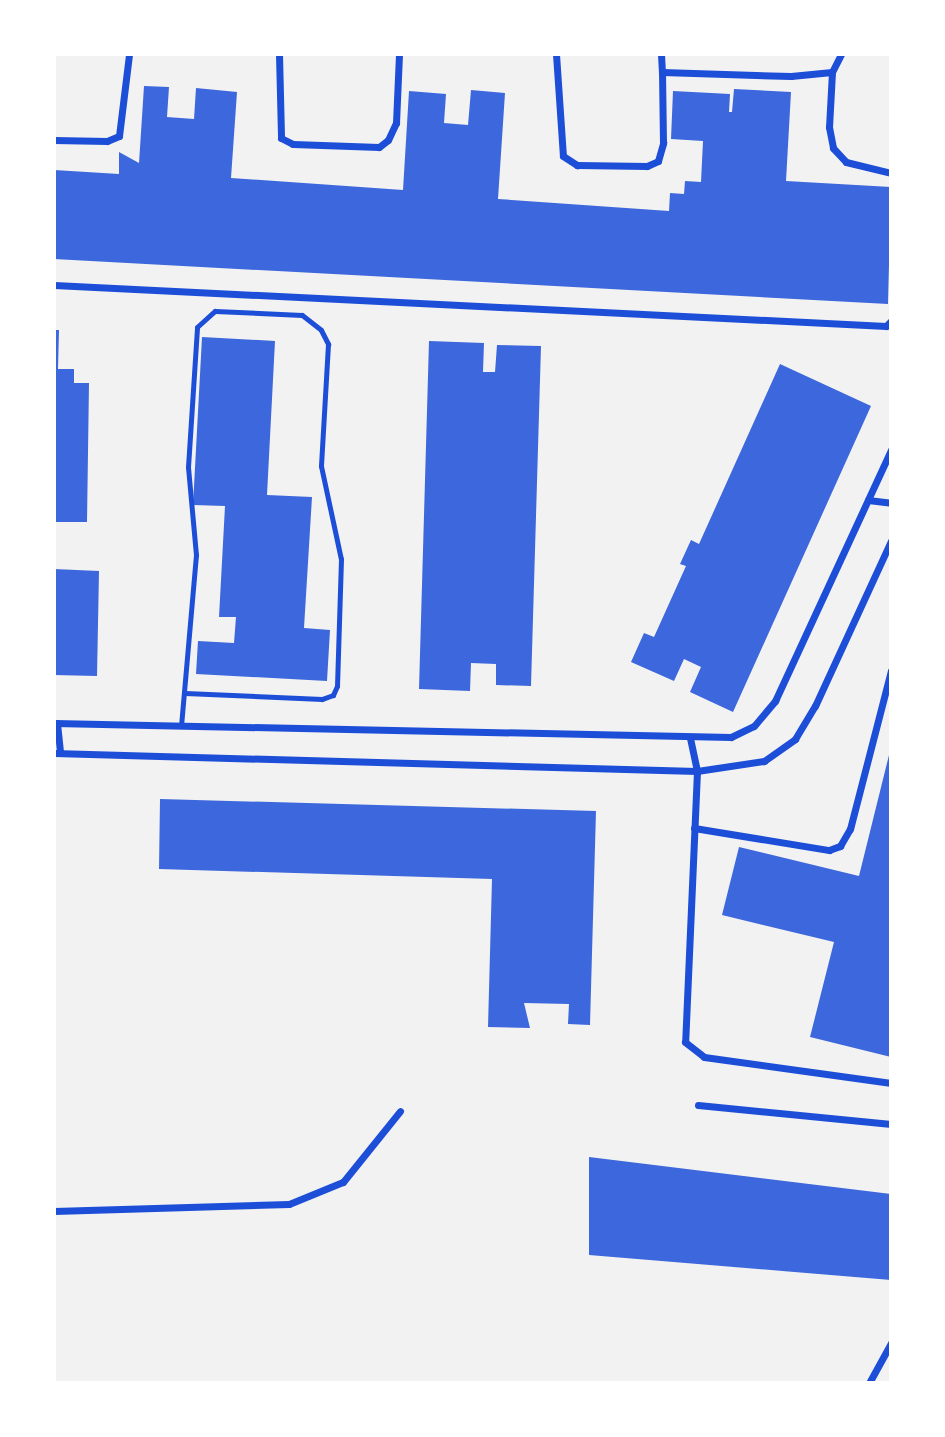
<!DOCTYPE html>
<html>
<head>
<meta charset="utf-8">
<style>
  body { margin:0 }
  #map { position:relative; width:945px; height:1437px; overflow:hidden; background:#f2f2f2; font-family:Literata,serif }
  div>[style] { position:absolute }
  .building>* { inset:0; background:#3d67dc }
  .service>* { height:5px; margin:-2.5px; padding:0 2.5px; transform-origin:2.5px; border-radius:2.5px; background:#1d4ed8 }
  .minor>* { height:7px; margin:-3.5px; padding:0 3.5px; transform-origin:3.5px; border-radius:3.5px; background:#1d4ed8 }
  span { translate:-50% -50%; white-space:nowrap; text-align:center; line-height:1.15; -webkit-text-stroke:6px #fff; paint-order:stroke }
  .frame { position:absolute; inset:0; border:56px solid #fff; pointer-events:none }
</style>
</head>
<body>
<div id="map">
  <div class="building">
    <div style="clip-path:polygon(144px 86px,169px 87px,167px 117px,194px 119px,196px 88px,237px 92px,231px 178px,403px 190px,409px 91px,446px 94px,444px 123px,468px 125px,471px 90px,505px 93px,498px 199px,669px 211px,670px 193px,684px 194px,685px 181px,701px 182px,703px 141px,671px 139px,673px 91px,730px 94px,729px 112px,732px 112px,734px 89px,791px 92px,786px 181px,891px 187px,888px 304px,54px 259px,54px 170px,119px 174px,119px 152px,139px 163px)"></div>
    <div style="clip-path:polygon(54px 330px,59px 330px,58px 369px,74px 369px,74px 383px,89px 383px,87px 522px,54px 522px)"></div>
    <div style="clip-path:polygon(202px 337px,275px 341px,267px 495px,312px 497px,304px 628px,330px 630px,327px 681px,196px 674px,198px 641px,234px 643px,236px 617px,219px 617px,225px 506px,193px 505px)"></div>
    <div style="clip-path:polygon(429px 341px,484px 343px,483px 372px,495px 372px,497px 345px,541px 346px,531px 686px,496px 685px,496px 664px,471px 663px,470px 691px,419px 689px)"></div>
    <div style="clip-path:polygon(780px 364px,871px 406px,733px 712px,690px 692px,701px 667px,684px 659px,674px 681px,631px 662px,644px 633px,654px 637px,686px 566px,680px 564px,691px 540px,699px 544px)"></div>
    <div style="clip-path:polygon(54px 569px,99px 571px,97px 676px,54px 675px)"></div>
    <div style="clip-path:polygon(890px 751px,891px 751px,891px 1057px,810px 1037px,834px 942px,722px 915px,739px 847px,859px 876px)"></div>
    <div style="clip-path:polygon(160px 799px,596px 811px,590px 1025px,568px 1024px,569px 1004px,524px 1003px,530px 1028px,488px 1027px,492px 879px,159px 869px)"></div>
    <div style="clip-path:polygon(589px 1157px,891px 1194px,891px 1280px,589px 1255px)"></div>
  </div>
  <div class="service">
    <div style="left:181px;top:726px;width:172px;rotate:-85deg"></div>
    <div style="left:196px;top:555px;width:88px;rotate:-95.2deg"></div>
    <div style="left:188px;top:467px;width:140px;rotate:-86.3deg"></div>
    <div style="left:197px;top:327px;width:24px;rotate:-42deg"></div>
    <div style="left:215px;top:311px;width:87px;rotate:2.6deg"></div>
    <div style="left:302px;top:315px;width:24px;rotate:38deg"></div>
    <div style="left:321px;top:330px;width:16px;rotate:63deg"></div>
    <div style="left:328px;top:344px;width:122px;rotate:93.3deg"></div>
    <div style="left:321px;top:466px;width:95px;rotate:77.9deg"></div>
    <div style="left:341px;top:559px;width:127px;rotate:91.8deg"></div>
    <div style="left:337px;top:686px;width:10px;rotate:114deg"></div>
    <div style="left:333px;top:695px;width:12px;rotate:160deg"></div>
    <div style="left:322px;top:699px;width:137px;rotate:-177.5deg"></div>
  </div>
  <div class="minor">
    <div style="left:279px;top:54px;width:84px;rotate:88.6deg"></div>
    <div style="left:281px;top:138px;width:13px;rotate:27deg"></div>
    <div style="left:293px;top:144px;width:86px;rotate:2deg"></div>
    <div style="left:379px;top:147px;width:11px;rotate:-38deg"></div>
    <div style="left:388px;top:140px;width:19px;rotate:-65deg"></div>
    <div style="left:396px;top:123px;width:69px;rotate:-87.5deg"></div>
    <div style="left:556px;top:54px;width:102px;rotate:86.1deg"></div>
    <div style="left:563px;top:156px;width:17px;rotate:33deg"></div>
    <div style="left:577px;top:165px;width:70px;rotate:0.8deg"></div>
    <div style="left:647px;top:166px;width:12px;rotate:-24deg"></div>
    <div style="left:658px;top:161px;width:19px;rotate:-74deg"></div>
    <div style="left:663px;top:143px;width:71px;rotate:-90.8deg"></div>
    <div style="left:662px;top:72px;width:129px;rotate:1.8deg"></div>
    <div style="left:791px;top:76px;width:41px;rotate:-5.6deg"></div>
    <div style="left:832px;top:72px;width:20px;rotate:-63deg"></div>
    <div style="left:661px;top:54px;width:18px;rotate:87deg"></div>
    <div style="left:832px;top:72px;width:55px;rotate:93.1deg"></div>
    <div style="left:829px;top:127px;width:21px;rotate:79deg"></div>
    <div style="left:833px;top:148px;width:19px;rotate:47deg"></div>
    <div style="left:846px;top:162px;width:46px;rotate:13.7deg"></div>
    <div style="left:54px;top:140px;width:53px;rotate:1.1deg"></div>
    <div style="left:107px;top:141px;width:13px;rotate:-23deg"></div>
    <div style="left:119px;top:136px;width:83px;rotate:-83deg"></div>
    <div style="left:54px;top:285px;width:833px;rotate:2.82deg"></div>
    <div style="left:886px;top:326px;width:7px;rotate:-45deg"></div>
    <div style="left:868px;top:500px;width:23px;rotate:7deg"></div>
    <div style="left:54px;top:723px;width:677px;rotate:1.18deg"></div>
    <div style="left:731px;top:737px;width:25px;rotate:-26deg"></div>
    <div style="left:754px;top:726px;width:33px;rotate:-50deg"></div>
    <div style="left:775px;top:701px;width:277px;rotate:-65.2deg"></div>
    <div style="left:57px;top:723px;width:30px;rotate:84deg"></div>
    <div style="left:690px;top:738px;width:34px;rotate:78deg"></div>
    <div style="left:697px;top:771px;width:271px;rotate:92.5deg"></div>
    <div style="left:685px;top:1042px;width:24px;rotate:38deg"></div>
    <div style="left:704px;top:1057px;width:189px;rotate:7.9deg"></div>
    <div style="left:54px;top:753px;width:643px;rotate:1.6deg"></div>
    <div style="left:697px;top:771px;width:68px;rotate:-8.5deg"></div>
    <div style="left:764px;top:761px;width:38px;rotate:-35deg"></div>
    <div style="left:795px;top:739px;width:39px;rotate:-59deg"></div>
    <div style="left:815px;top:706px;width:182px;rotate:-65.3deg"></div>
    <div style="left:694px;top:828px;width:137px;rotate:9.3deg"></div>
    <div style="left:829px;top:850px;width:12px;rotate:-20deg"></div>
    <div style="left:840px;top:846px;width:20px;rotate:-60deg"></div>
    <div style="left:850px;top:829px;width:164px;rotate:-75.5deg"></div>
    <div style="left:698px;top:1105px;width:194px;rotate:5.6deg"></div>
    <div style="left:54px;top:1211px;width:235px;rotate:-1.7deg"></div>
    <div style="left:289px;top:1204px;width:58px;rotate:-22.2deg"></div>
    <div style="left:343px;top:1182px;width:91px;rotate:-51.2deg"></div>
    <div style="left:869px;top:1383px;width:46px;rotate:-61.2deg"></div>
  </div>
  <div class="frame"></div>
</div>
</body>
</html>
